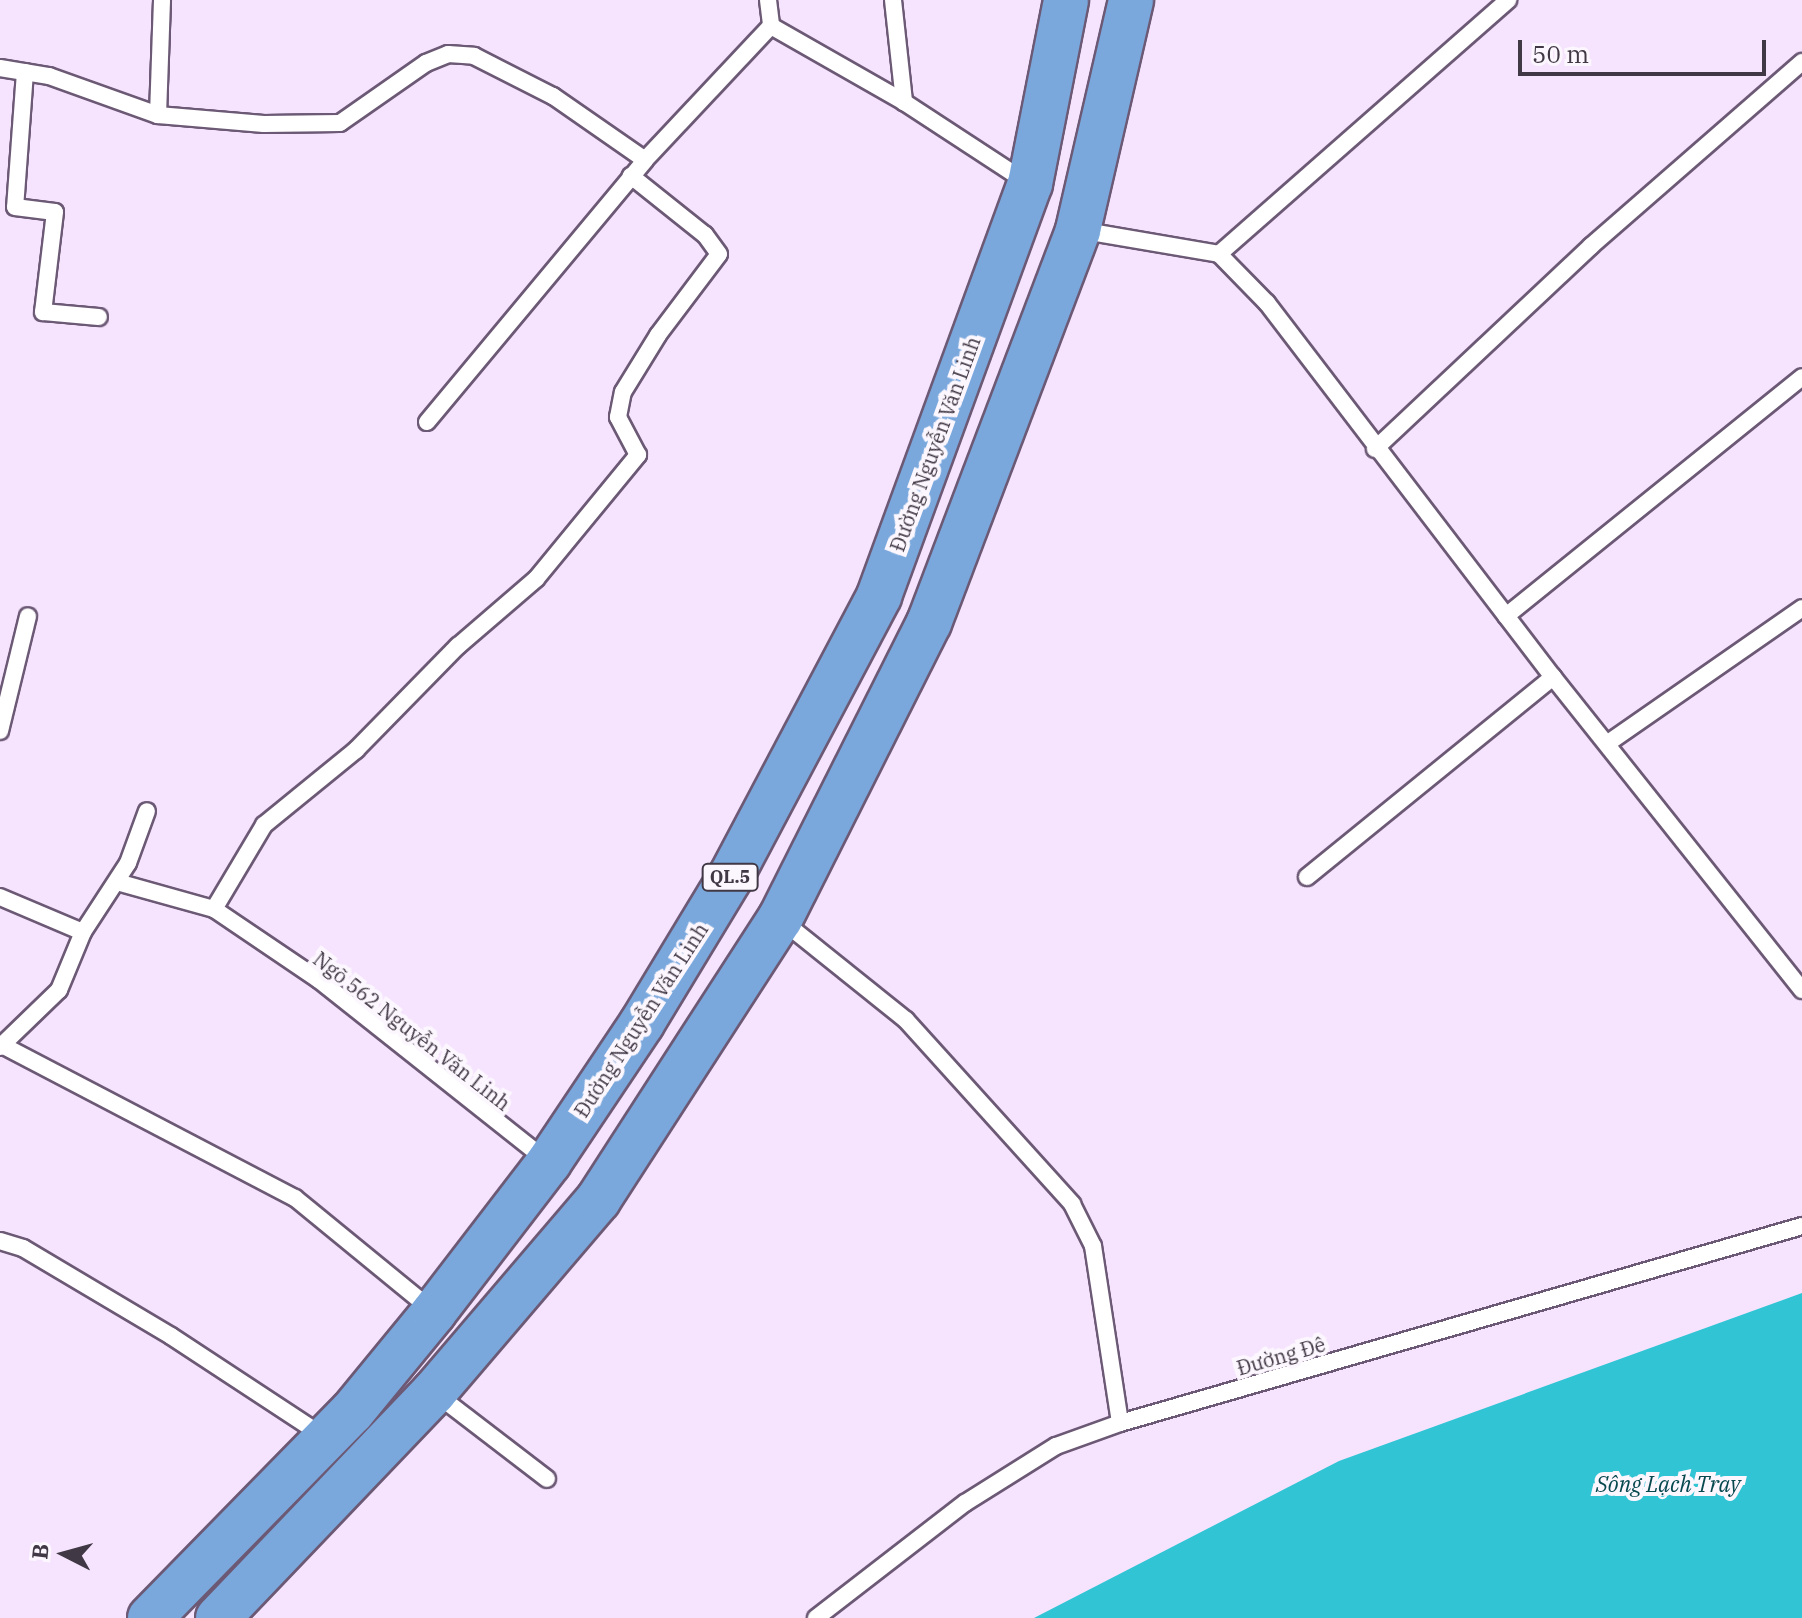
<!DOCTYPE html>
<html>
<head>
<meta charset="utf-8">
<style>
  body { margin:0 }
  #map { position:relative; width:1802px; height:1618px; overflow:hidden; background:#f6e4fe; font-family:"IBM Plex Serif",serif }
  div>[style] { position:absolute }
  .water>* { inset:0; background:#30c4d4 }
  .roads { filter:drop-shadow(2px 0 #6c5975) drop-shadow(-2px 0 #6c5975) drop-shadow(0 2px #6c5975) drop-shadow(0 -2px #6c5975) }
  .service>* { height:16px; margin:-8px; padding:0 8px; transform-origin:8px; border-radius:8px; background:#fff }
  .trunk>* { height:44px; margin:-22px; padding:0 22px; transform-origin:22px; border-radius:22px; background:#7aa8dc }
  span { translate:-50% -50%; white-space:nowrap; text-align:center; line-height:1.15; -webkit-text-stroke:8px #fcf7fe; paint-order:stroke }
  .shield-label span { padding:2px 6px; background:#fcf7fe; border:2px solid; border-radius:6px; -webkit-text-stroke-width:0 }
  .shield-label { font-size:18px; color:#413845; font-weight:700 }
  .street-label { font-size:20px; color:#413845 }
  .water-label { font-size:22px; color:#07484f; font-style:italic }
  .north { position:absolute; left:24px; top:1514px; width:80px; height:80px; -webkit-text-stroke:6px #fcf7fe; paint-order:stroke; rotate:276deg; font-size:22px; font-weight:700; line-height:32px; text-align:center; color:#413845 }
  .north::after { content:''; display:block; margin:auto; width:28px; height:36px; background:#413845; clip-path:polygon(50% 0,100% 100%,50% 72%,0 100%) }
  .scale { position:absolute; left:1518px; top:40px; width:248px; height:36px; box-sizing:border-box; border:4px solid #413845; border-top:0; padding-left:10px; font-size:24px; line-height:28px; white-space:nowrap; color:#413845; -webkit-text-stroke:6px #fcf7fe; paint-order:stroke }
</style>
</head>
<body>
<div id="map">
  <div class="water">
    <div style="clip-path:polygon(1802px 1293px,1802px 1618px,1034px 1618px,1339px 1461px)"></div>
  </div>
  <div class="roads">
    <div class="service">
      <div style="left:768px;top:0;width:26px;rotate:83deg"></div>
      <div style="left:771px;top:26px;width:153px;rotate:29.7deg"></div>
      <div style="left:893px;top:0;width:103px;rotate:83.8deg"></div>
      <div style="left:904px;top:102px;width:148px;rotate:33.2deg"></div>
      <div style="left:0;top:68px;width:50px;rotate:9.3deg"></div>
      <div style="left:49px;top:76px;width:116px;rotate:19.7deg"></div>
      <div style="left:158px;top:115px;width:106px;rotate:4.9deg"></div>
      <div style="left:264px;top:124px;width:76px;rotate:-0.8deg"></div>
      <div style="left:340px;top:123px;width:105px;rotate:-34.9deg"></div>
      <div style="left:426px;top:63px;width:24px;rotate:-22deg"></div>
      <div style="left:448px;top:54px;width:26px;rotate:4deg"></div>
      <div style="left:474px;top:56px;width:89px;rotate:26.9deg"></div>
      <div style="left:553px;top:96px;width:112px;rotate:34.8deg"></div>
      <div style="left:25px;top:72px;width:135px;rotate:94.2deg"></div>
      <div style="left:15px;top:207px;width:40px;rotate:7.1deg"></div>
      <div style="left:55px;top:212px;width:101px;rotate:96.8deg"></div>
      <div style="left:43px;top:312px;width:56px;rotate:5.1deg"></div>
      <div style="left:158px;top:115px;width:115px;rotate:-88deg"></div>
      <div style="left:1079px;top:230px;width:142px;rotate:9.7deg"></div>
      <div style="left:1219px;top:254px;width:69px;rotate:45.6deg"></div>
      <div style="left:1267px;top:303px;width:471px;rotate:52.6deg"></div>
      <div style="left:1553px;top:677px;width:400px;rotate:51.5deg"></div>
      <div style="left:1219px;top:254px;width:385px;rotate:-41.3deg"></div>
      <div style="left:427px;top:422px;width:341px;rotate:-50.2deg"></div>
      <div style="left:645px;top:160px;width:184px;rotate:-46.8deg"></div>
      <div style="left:1375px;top:449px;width:296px;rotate:-43.2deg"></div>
      <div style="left:1591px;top:246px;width:280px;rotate:-41.1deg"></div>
      <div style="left:1506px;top:616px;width:380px;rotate:-38.9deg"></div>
      <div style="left:0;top:731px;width:118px;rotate:-76.3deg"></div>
      <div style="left:1608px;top:743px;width:236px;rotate:-34.8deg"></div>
      <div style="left:1307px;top:877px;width:317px;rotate:-39.1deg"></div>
      <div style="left:117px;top:882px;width:101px;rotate:15.6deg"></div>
      <div style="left:214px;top:909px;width:127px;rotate:34.1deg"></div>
      <div style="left:319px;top:980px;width:291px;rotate:38.4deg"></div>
      <div style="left:0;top:897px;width:90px;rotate:22.9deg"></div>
      <div style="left:214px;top:909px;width:98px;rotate:-59.2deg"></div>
      <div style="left:264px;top:825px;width:119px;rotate:-39.2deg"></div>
      <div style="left:356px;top:750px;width:146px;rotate:-45.6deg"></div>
      <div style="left:458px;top:646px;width:103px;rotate:-40.7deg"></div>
      <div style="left:536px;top:579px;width:161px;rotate:-50.6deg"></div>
      <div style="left:638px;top:455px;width:43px;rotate:-117.8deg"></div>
      <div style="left:618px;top:417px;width:25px;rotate:-79deg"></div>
      <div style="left:623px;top:392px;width:67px;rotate:-58.4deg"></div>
      <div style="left:658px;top:335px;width:101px;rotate:-53deg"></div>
      <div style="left:719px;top:254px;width:24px;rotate:-126deg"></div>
      <div style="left:705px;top:235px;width:95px;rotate:-141.4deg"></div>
      <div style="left:780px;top:919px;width:161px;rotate:38.7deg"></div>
      <div style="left:906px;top:1020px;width:248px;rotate:47.9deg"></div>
      <div style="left:1072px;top:1204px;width:47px;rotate:63.4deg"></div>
      <div style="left:1093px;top:1246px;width:179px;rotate:81.3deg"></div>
      <div style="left:4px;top:1046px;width:328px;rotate:27.6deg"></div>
      <div style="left:295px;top:1198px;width:178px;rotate:39.3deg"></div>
      <div style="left:0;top:1047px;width:82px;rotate:-44deg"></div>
      <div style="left:59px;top:990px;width:63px;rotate:-67.5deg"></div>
      <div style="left:83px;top:932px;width:82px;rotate:-56.9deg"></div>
      <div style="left:128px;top:863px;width:55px;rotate:-69.9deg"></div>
      <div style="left:0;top:1241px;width:24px;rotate:17deg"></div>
      <div style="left:23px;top:1248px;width:172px;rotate:30.7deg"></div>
      <div style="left:171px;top:1336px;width:186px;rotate:33.3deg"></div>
      <div style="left:435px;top:1393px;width:141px;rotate:37.5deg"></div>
      <div style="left:816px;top:1618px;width:188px;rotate:-37.7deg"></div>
      <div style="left:965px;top:1503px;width:107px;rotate:-32.1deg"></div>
      <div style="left:1056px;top:1446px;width:68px;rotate:-19.8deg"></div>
      <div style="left:1120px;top:1423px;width:710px;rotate:-16.11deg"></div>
    </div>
    <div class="trunk">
      <div style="left:150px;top:1618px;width:289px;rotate:-45.6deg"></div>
      <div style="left:352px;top:1412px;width:129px;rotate:-50.6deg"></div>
      <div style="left:434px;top:1312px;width:189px;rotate:-52.5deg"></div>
      <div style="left:549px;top:1162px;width:167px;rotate:-56.2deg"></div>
      <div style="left:642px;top:1023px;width:172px;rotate:-58.8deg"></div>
      <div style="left:731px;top:876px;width:317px;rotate:-62.1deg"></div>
      <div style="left:879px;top:596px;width:439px;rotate:-69.9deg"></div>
      <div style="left:1030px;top:184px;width:187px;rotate:-78.9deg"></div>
      <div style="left:218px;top:1618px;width:313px;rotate:-46.3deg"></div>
      <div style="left:434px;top:1392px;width:253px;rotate:-49.5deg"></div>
      <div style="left:598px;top:1200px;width:335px;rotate:-57.1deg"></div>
      <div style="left:780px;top:919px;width:331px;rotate:-63.3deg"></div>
      <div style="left:929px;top:623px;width:420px;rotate:-69.2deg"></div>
      <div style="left:1078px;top:230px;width:236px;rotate:-77deg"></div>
    </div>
  </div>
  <div class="shield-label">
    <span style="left:730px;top:877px">QL.5</span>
  </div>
  <div class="street-label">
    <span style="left:935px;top:444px;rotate:-70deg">Đường Nguyễn Văn Linh</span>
    <span style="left:641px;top:1020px;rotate:-57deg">Đường Nguyễn Văn Linh</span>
    <span style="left:412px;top:1031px;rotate:38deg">Ngõ 562 Nguyễn Văn Linh</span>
    <span style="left:1281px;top:1356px;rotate:-16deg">Đường Đê</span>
  </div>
  <div class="water-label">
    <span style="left:1668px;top:1484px">Sông Lạch Tray</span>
  </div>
  <div class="north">B</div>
  <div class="scale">50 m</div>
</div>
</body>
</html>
